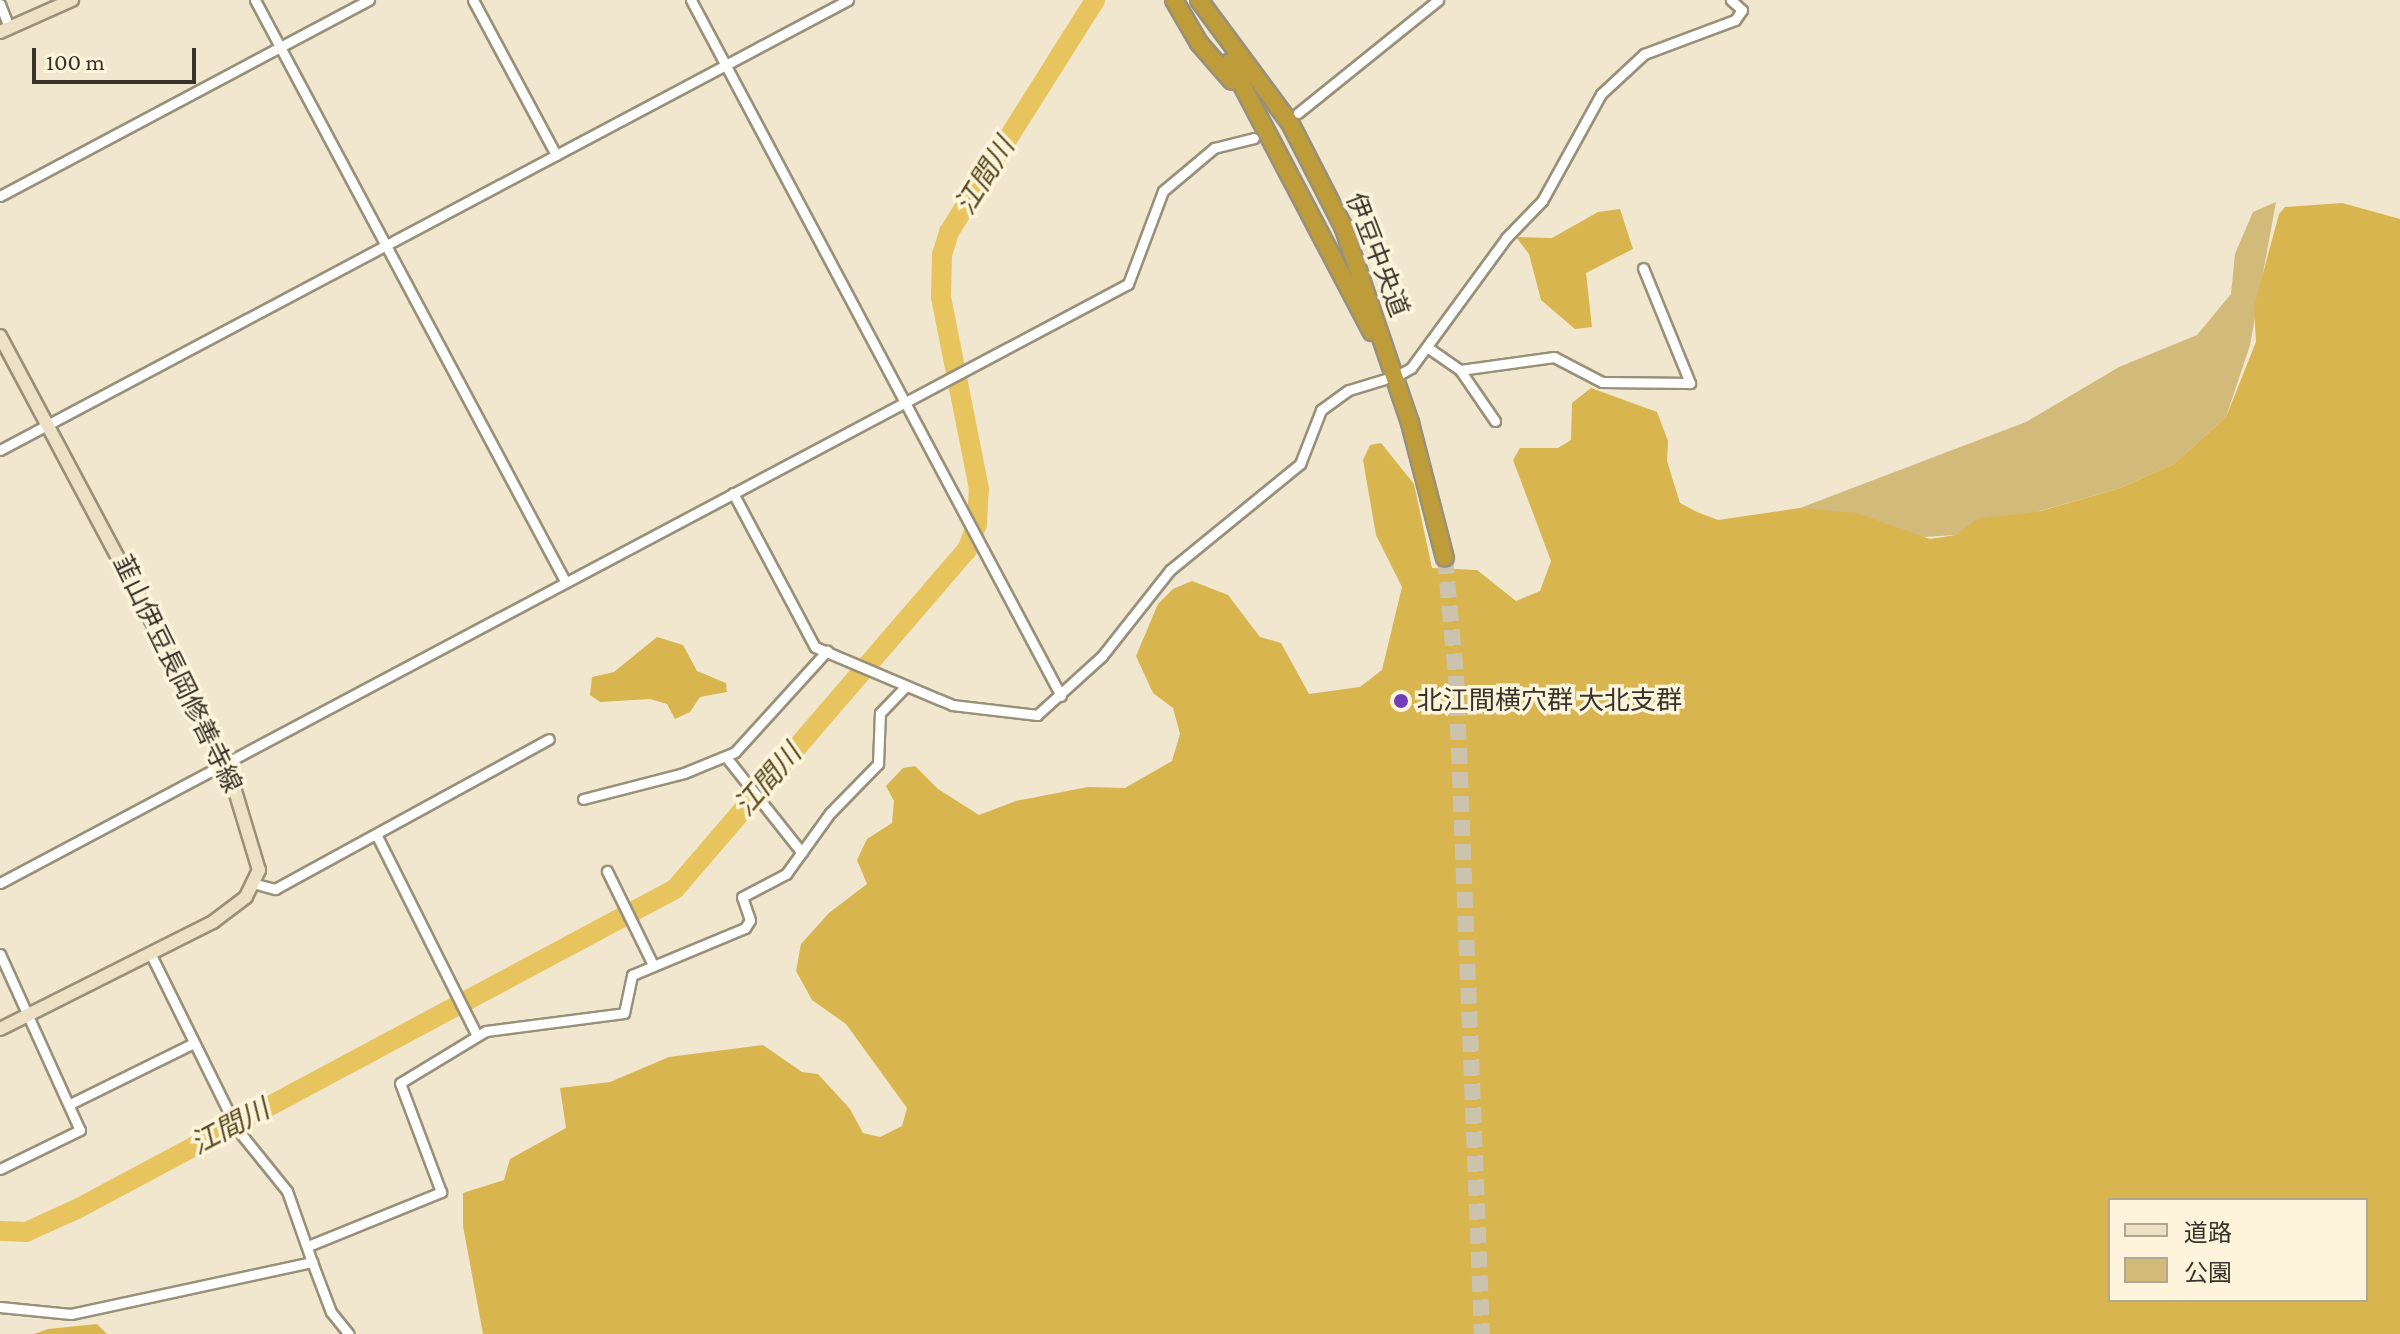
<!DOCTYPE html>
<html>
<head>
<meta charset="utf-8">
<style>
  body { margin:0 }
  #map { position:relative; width:2400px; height:1334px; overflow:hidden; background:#f0e7ce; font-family:"Crimson Pro","Noto Sans JP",serif }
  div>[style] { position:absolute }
  .green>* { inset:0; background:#d2ba7a }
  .forest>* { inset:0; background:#d8b54e }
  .river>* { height:20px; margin:-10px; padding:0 10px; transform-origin:10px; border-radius:10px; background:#e8c45e }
  .highway-tunnel>* { height:16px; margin-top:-8px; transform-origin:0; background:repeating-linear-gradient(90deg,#cbc3ad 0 16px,transparent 0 24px) }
  .roads { filter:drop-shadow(2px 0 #99907a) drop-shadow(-2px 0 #99907a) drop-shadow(0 2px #99907a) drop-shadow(0 -2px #99907a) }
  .street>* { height:9px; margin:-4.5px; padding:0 4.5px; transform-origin:4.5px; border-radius:4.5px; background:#fff }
  .secondary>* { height:12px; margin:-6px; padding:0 6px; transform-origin:6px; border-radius:6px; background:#ece1c4 }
  .highway>* { height:16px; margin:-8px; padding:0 8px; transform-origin:8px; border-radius:8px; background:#be9c39 }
  .dots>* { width:22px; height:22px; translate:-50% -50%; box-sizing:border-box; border:4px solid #fdf4db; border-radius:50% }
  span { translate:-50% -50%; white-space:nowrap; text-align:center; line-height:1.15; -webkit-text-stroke:7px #fdf4db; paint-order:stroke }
  .street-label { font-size:26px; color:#37332a }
  .poi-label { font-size:26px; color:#37332a }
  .left { translate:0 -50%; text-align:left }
  .water-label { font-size:28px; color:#58491f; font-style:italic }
  .legend { position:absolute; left:2108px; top:1198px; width:260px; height:104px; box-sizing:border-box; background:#fdf4db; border:2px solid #aea794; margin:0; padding:10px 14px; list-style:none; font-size:24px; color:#37332a }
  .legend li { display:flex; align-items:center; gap:16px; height:40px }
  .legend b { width:40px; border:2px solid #aea794 }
  .scale { position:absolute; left:32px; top:48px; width:164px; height:36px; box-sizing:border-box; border:4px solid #37332a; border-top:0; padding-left:10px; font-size:24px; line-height:28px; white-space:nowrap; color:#37332a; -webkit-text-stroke:6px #fdf4db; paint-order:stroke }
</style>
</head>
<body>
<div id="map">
  <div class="green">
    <div style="clip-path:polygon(2276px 202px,2250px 345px,2226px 417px,2174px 464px,2120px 488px,1956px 535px,1924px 537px,1800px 508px,2026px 422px,2119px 367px,2197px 335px,2231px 294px,2235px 254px,2253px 212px)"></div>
  </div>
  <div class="forest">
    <div style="clip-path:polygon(evenodd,2342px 203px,2400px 219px,2400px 1334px,483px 1334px,463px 1226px,463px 1193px,504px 1180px,510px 1159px,566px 1128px,560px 1088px,610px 1082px,669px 1057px,763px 1045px,802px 1072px,818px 1074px,850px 1109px,863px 1133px,880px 1137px,902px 1126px,907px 1108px,846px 1024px,812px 1000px,796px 971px,801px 944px,829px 913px,867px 884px,857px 860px,867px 839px,892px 823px,894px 801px,886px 786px,903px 768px,915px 766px,938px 789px,979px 815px,1016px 801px,1088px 787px,1125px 788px,1172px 761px,1180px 734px,1173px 708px,1153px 693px,1136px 656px,1158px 604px,1173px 589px,1192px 581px,1228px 595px,1260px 637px,1281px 643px,1309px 694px,1360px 687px,1382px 670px,1402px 587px,1376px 535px,1363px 460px,1370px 445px,1381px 443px,1414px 484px,1432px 568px,1477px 570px,1516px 601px,1540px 591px,1551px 561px,1513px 460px,1520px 448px,1558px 448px,1571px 440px,1572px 403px,1591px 388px,1657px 412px,1668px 441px,1667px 461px,1680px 503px,1697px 512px,1718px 520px,1800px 508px,1856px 513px,1930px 539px,1956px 535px,1977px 519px,2041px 511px,2120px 488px,2174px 464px,2226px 417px,2256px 342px,2254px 307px,2279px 214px,2285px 207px,2342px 203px,2110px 1200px,2366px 1200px,2366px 1300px,2110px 1300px,2110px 1200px)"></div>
    <div style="clip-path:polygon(1620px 209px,1633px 249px,1586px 273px,1592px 327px,1575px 329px,1541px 300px,1529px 254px,1516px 237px,1552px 238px,1598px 212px)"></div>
    <div style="clip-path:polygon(657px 637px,683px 645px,697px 671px,726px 683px,727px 692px,700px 697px,690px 712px,675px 719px,667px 704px,650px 699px,600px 702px,590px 695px,592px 677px,614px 672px)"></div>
    <div style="clip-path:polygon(97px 1324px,107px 1334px,34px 1334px,48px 1329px)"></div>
  </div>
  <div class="river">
    <div style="left:0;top:1231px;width:26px;rotate:2deg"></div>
    <div style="left:26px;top:1232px;width:56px;rotate:-24.3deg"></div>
    <div style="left:77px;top:1209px;width:678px;rotate:-28.15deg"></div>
    <div style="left:675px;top:889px;width:447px;rotate:-49.3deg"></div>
    <div style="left:967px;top:550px;width:28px;rotate:-69deg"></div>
    <div style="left:977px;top:524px;width:35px;rotate:-87deg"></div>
    <div style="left:979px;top:489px;width:196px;rotate:-101.2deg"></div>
    <div style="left:941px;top:297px;width:42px;rotate:-88.6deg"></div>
    <div style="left:942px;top:255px;width:24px;rotate:-73deg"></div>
    <div style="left:949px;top:232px;width:274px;rotate:-57.8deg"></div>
  </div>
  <div class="highway-tunnel">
    <div style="left:1445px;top:558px;width:119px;rotate:84.7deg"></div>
    <div style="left:1456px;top:676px;width:659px;rotate:87.74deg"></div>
  </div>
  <div class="roads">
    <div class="street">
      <div style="left:255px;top:0;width:659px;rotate:61.92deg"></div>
      <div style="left:473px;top:0;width:176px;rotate:61.8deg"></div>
      <div style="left:691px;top:0;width:788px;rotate:62deg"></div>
      <div style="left:0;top:4px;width:26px;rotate:69deg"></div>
      <div style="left:1298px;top:113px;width:180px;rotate:-38.9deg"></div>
      <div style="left:0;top:196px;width:418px;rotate:-28deg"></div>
      <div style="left:1427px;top:347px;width:40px;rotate:34.9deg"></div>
      <div style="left:1460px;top:370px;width:95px;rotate:-7.9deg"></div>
      <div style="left:1554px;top:357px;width:54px;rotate:27.5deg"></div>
      <div style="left:1602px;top:382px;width:88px;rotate:0.7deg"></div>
      <div style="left:1690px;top:383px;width:124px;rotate:-112.2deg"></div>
      <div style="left:1460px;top:370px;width:62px;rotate:55.5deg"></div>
      <div style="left:1402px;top:373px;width:10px;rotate:-29deg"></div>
      <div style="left:1411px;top:368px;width:161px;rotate:-53.8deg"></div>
      <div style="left:1506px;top:238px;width:52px;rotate:-45.8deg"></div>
      <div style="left:1542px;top:201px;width:122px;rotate:-61.1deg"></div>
      <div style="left:1601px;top:94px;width:59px;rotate:-42.9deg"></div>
      <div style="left:1644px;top:54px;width:97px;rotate:-20.5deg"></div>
      <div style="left:1735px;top:20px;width:12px;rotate:-55deg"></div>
      <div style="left:1742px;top:10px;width:15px;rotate:-138deg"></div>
      <div style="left:0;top:450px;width:960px;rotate:-27.95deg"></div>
      <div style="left:733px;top:493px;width:174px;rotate:62deg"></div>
      <div style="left:815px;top:647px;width:149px;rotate:22.9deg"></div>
      <div style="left:952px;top:705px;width:86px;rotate:6.7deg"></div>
      <div style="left:1037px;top:715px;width:88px;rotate:-42.2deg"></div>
      <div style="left:1102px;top:656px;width:110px;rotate:-51.7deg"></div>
      <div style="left:1170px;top:570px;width:168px;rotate:-39.2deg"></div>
      <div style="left:1300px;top:464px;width:58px;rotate:-68.7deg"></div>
      <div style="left:1321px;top:410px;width:34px;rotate:-36deg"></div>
      <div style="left:1349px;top:390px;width:37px;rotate:-17deg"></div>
      <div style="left:726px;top:757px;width:122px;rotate:51.6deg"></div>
      <div style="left:583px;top:799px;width:104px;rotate:-14.4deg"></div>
      <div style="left:684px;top:773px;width:55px;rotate:-22.4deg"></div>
      <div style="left:735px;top:752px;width:137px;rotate:-47.7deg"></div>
      <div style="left:377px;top:836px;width:221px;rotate:63.4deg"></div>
      <div style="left:607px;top:871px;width:105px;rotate:63.9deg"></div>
      <div style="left:0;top:883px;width:1277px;rotate:-27.97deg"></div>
      <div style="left:1128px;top:284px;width:99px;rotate:-69.4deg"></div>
      <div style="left:1163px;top:191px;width:67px;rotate:-40.1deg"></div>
      <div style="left:1214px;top:148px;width:41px;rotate:-14deg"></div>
      <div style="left:256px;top:884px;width:20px;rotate:15deg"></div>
      <div style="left:275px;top:889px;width:312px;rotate:-28.7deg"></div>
      <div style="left:0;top:954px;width:193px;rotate:65.6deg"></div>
      <div style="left:80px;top:1130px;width:89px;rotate:154deg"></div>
      <div style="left:70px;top:1104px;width:138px;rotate:-26.2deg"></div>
      <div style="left:308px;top:1246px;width:144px;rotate:-22.1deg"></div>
      <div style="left:441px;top:1192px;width:116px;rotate:-110.6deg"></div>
      <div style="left:400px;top:1083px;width:100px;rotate:-31.2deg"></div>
      <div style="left:486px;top:1031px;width:139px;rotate:-7.4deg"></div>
      <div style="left:624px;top:1013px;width:39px;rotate:-78deg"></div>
      <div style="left:632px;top:975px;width:122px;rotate:-22.6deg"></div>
      <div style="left:745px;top:928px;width:9px;rotate:-58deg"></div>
      <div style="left:750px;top:920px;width:24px;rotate:-109deg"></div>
      <div style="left:742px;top:897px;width:50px;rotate:-27.6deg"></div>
      <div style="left:786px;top:874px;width:75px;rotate:-54.2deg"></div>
      <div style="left:830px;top:813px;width:69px;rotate:-45.6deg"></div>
      <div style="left:878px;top:764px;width:51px;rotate:-87.8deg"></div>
      <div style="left:880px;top:713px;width:37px;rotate:-46deg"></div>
      <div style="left:312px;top:1262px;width:53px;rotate:69.2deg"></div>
      <div style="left:331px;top:1312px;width:28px;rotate:51deg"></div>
      <div style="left:0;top:1307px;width:71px;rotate:5.6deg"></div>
      <div style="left:71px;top:1314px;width:247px;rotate:-12.2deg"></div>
      <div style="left:312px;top:1262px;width:75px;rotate:-109.4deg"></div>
      <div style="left:287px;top:1191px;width:80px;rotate:-128.9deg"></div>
      <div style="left:237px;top:1129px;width:194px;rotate:-116.3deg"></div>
    </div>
    <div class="secondary">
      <div style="left:0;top:32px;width:79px;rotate:-24deg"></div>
      <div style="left:0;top:336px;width:481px;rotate:62deg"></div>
      <div style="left:226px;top:761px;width:114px;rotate:73.2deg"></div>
      <div style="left:259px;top:870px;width:30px;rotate:116deg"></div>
      <div style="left:246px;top:897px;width:41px;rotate:142.9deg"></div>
      <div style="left:213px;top:922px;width:238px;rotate:153.3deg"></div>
    </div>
    <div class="highway">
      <div style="left:1174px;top:0;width:50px;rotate:59.8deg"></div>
      <div style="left:1199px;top:43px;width:50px;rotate:49deg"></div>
      <div style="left:1199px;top:0;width:153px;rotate:53.5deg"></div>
      <div style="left:1290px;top:123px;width:116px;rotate:62.8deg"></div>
      <div style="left:1343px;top:226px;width:208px;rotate:71.2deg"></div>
      <div style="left:1410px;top:423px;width:139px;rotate:75.5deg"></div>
      <div style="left:1230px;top:62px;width:305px;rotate:62.3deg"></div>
    </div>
  </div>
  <div class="dots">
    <div style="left:1401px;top:701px;background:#723eb5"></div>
  </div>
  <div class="street-label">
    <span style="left:1377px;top:255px;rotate:69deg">伊豆中央道</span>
    <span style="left:177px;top:674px;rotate:64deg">韮山伊豆長岡修善寺線</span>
  </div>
  <div class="poi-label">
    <span class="left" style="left:1417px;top:701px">北江間横穴群 大北支群</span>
  </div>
  <div class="water-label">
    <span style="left:985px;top:176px;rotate:-58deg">江間川</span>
    <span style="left:768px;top:780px;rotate:-49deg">江間川</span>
    <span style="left:230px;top:1127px;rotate:-28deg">江間川</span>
  </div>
  <ul class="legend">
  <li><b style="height:10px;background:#ece1c4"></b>道路</li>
  <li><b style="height:22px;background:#d2ba7a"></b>公園</li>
  </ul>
  <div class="scale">100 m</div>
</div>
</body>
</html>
